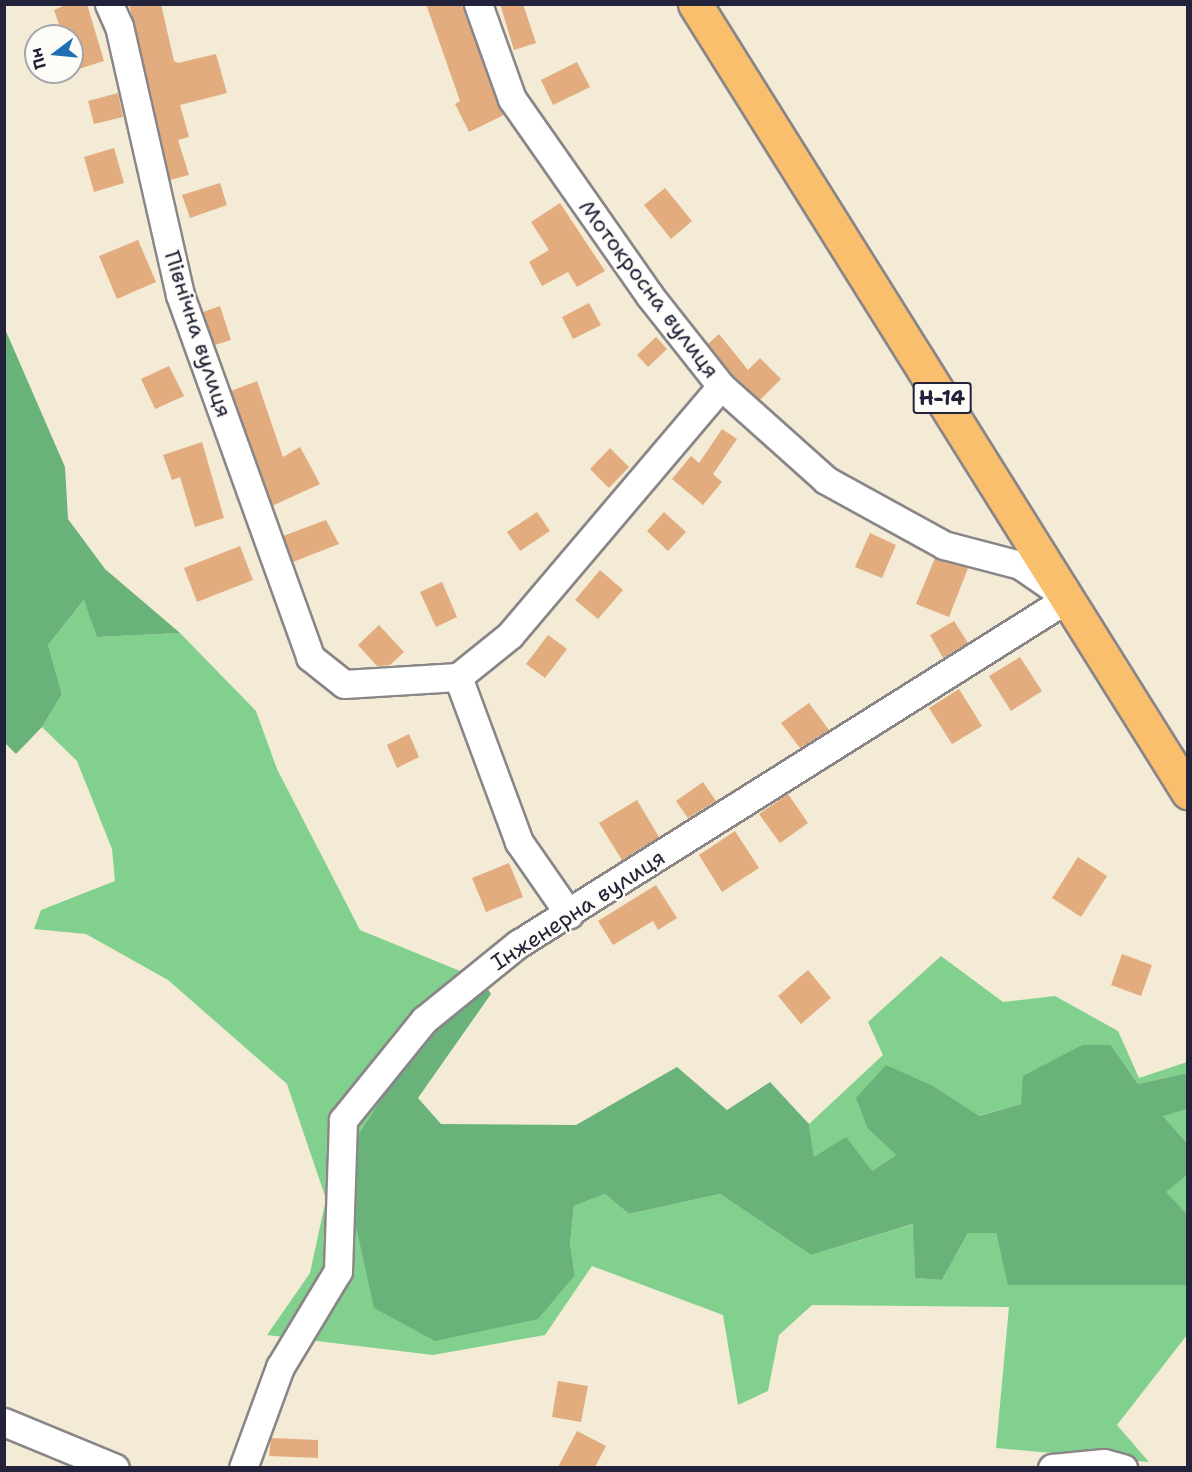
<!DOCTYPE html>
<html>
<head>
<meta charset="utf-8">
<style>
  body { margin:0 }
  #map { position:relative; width:1192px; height:1472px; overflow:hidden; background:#f3ebd5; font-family:"Shantell Sans",sans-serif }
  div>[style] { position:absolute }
  .green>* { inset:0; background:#82d08e }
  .forest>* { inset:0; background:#69b279 }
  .building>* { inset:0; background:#e2ac7e }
  .roads { filter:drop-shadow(2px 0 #8a8688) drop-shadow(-2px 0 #8a8688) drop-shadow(0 2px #8a8688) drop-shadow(0 -2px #8a8688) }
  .minor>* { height:27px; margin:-13.5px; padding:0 13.5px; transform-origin:13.5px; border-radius:13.5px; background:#fff }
  .major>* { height:33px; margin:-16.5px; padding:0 16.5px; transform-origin:16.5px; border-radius:16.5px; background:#f9bf6d }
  span { translate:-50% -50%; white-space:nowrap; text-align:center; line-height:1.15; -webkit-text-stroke:4.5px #fdfcf7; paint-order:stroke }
  .shield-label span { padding:2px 4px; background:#fdfcf7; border:2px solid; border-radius:4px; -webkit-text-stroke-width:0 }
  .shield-label { font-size:21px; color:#22223b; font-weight:700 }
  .street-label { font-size:22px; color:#22223b }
  .frame { position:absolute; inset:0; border:6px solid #22223b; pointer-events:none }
  .north { position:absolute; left:24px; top:24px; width:60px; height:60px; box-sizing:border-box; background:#fdfcf7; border:2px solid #a5a5ac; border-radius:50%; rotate:254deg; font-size:16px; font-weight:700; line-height:24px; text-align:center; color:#22223b }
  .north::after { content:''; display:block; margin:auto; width:21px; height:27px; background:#1f6fb2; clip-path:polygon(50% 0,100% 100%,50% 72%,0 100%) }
</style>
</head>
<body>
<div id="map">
  <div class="green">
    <div style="clip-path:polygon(85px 599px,97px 637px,180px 633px,256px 711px,277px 769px,360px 930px,482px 980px,357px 1137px,575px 1275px,570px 1244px,574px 1206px,605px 1194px,629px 1214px,720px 1194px,811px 1255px,914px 1224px,915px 1278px,942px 1280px,968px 1233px,996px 1233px,1009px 1285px,1187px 1285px,1187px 1335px,1117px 1425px,1149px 1462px,996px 1448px,1009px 1307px,812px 1305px,779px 1335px,768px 1391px,738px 1405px,723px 1315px,592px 1266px,545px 1335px,433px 1355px,267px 1335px,310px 1273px,326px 1199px,287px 1084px,168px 980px,86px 934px,34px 929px,41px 910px,115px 881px,112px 849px,77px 761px,42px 727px,62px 694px,48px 645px)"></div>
    <div style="clip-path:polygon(941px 956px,1003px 1002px,1055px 996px,1118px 1031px,1139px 1078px,1187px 1062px,1187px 1073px,1138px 1084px,1111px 1045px,1082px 1045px,1056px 1060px,1021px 1104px,978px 1116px,935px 1087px,868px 1129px,896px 1155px,872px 1171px,814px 1158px,809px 1124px,883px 1055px,868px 1022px)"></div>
    <div style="clip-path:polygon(1187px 1109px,1187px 1143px,1162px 1115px)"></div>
    <div style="clip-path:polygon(1187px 1175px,1187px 1214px,1165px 1192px)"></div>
  </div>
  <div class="forest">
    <div style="clip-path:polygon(5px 329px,65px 467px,68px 519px,105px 569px,180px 633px,97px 637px,84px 600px,48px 645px,62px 694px,42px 727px,16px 754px,4px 742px)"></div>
    <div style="clip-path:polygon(482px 980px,491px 994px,418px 1098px,441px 1124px,576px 1125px,677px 1067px,727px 1110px,770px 1082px,809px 1124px,814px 1157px,846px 1137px,872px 1171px,896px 1155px,868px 1129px,856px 1098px,886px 1065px,935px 1087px,979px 1116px,1021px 1104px,1023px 1076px,1082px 1045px,1111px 1045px,1138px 1084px,1187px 1073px,1187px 1109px,1163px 1116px,1187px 1143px,1187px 1175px,1166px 1192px,1187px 1214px,1187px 1285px,1008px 1285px,996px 1233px,968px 1233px,942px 1280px,915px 1278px,913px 1224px,811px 1255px,720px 1194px,629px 1214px,605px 1194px,574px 1206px,570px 1244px,575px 1275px,538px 1319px,435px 1341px,374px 1308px,356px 1226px,357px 1137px,416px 1046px)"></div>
  </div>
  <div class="building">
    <div style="clip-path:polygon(68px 4px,87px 4px,104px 61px,72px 71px,72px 36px,63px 36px,54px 10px)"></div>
    <div style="clip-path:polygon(129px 4px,161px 4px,174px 61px,178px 63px,216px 54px,227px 93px,180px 105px,189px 137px,178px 140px,189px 175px,170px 180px)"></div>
    <div style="clip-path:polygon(426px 4px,461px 4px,504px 115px,469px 132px,455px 104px,460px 101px)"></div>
    <div style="clip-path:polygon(500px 4px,523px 4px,536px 43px,514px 50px)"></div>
    <div style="clip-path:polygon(577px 62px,590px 87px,553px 105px,541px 80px)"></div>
    <div style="clip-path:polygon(118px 93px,123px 117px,94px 124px,88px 101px)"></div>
    <div style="clip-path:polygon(114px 148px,124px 183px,94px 192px,84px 157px)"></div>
    <div style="clip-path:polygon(220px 183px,227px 205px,190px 218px,182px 195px)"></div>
    <div style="clip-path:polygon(665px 188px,692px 221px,671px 239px,644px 205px)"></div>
    <div style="clip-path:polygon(560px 203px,605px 271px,577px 287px,568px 272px,542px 286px,529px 262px,549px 250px,531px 222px)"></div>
    <div style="clip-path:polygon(138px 240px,156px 282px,117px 299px,99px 256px)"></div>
    <div style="clip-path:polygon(589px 303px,601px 325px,573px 339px,562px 317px)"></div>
    <div style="clip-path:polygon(220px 306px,231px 340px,215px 345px,203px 312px)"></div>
    <div style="clip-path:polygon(719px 334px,748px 370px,760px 358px,781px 379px,760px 400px,733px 375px,708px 344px)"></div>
    <div style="clip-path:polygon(656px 337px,667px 349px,648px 367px,637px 355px)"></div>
    <div style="clip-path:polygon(169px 366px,184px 396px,155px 409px,141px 379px)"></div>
    <div style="clip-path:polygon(257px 381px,283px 457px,300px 447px,320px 484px,272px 506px,231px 391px)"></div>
    <div style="clip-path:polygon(722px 429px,737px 439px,713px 474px,722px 482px,703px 505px,672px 479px,691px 456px,699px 463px)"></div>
    <div style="clip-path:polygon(202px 442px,224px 518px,195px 527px,180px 477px,172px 480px,163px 455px)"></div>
    <div style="clip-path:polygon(610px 448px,629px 467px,609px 488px,590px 469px)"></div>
    <div style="clip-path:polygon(537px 512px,550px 531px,520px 551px,507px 532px)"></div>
    <div style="clip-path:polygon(664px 512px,686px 532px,668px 551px,647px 531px)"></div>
    <div style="clip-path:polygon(326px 520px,339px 544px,293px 562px,283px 536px)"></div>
    <div style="clip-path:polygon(870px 533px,896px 545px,882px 578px,855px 567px)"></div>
    <div style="clip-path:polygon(240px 546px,253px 580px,197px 602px,184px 568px)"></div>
    <div style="clip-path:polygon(935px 558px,968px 568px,949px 617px,916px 604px)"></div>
    <div style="clip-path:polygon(600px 570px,623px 590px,598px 619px,575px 600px)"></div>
    <div style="clip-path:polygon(442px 582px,457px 617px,436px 627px,420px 592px)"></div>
    <div style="clip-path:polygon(954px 621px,968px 643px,943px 658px,930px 635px)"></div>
    <div style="clip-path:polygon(379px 625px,404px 652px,390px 665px,377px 666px,358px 645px)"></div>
    <div style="clip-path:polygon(548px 635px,567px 649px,545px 678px,526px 664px)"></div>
    <div style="clip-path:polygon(1020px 657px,1042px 691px,1011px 711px,989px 676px)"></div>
    <div style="clip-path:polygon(959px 689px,982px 726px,952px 744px,929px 708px)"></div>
    <div style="clip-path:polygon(809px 703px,829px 730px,800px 748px,781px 723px)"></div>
    <div style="clip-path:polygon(409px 734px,419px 757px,397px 768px,387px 745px)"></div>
    <div style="clip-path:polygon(703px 782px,716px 801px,688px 818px,676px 801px)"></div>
    <div style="clip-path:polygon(788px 794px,808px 823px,780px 843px,759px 814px)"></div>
    <div style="clip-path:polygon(637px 800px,659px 837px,622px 860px,599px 823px)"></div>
    <div style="clip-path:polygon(735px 831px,759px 868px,722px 892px,699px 855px)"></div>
    <div style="clip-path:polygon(1078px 857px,1107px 876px,1081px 917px,1052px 898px)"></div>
    <div style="clip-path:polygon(509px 863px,523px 897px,486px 912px,472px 878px)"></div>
    <div style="clip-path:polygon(656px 885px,677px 918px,658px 930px,653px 921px,613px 945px,598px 921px)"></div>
    <div style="clip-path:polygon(1122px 954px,1152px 965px,1141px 996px,1111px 985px)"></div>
    <div style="clip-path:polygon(808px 970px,831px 998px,801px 1024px,778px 996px)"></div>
    <div style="clip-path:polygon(558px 1381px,588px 1386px,581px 1422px,552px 1417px)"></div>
    <div style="clip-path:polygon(577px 1431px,606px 1446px,595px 1467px,558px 1467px)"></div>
    <div style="clip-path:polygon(271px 1438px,318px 1440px,318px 1458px,269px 1456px)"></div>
  </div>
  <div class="roads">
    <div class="minor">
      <div style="left:109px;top:4px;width:24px;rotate:66deg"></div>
      <div style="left:119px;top:26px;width:276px;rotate:77.2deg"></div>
      <div style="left:180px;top:295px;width:385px;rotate:70.2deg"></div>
      <div style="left:310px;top:657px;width:43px;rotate:38.5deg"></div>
      <div style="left:344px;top:684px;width:114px;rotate:-3.5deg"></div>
      <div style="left:458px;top:677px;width:176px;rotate:69.7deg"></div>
      <div style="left:519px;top:842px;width:88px;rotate:55.2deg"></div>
      <div style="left:458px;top:677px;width:67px;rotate:-38.9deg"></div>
      <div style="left:510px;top:635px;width:326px;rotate:-49.7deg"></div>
      <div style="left:721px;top:386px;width:115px;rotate:-128.3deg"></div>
      <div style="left:650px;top:296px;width:241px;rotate:-125deg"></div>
      <div style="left:512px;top:99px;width:101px;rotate:-109.7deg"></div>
      <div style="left:4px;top:1422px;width:120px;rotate:22.5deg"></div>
      <div style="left:243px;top:1468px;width:108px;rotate:-69.9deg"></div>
      <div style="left:280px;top:1367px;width:112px;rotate:-58.9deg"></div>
      <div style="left:338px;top:1271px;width:151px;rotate:-88.1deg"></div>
      <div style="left:343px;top:1120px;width:129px;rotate:-51deg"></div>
      <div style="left:424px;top:1020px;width:121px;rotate:-39deg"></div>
      <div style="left:518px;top:944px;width:650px;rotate:-32.17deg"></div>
      <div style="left:1068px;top:598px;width:58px;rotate:-145.5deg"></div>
      <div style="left:1020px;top:565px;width:79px;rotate:-165.3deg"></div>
      <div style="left:944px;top:545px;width:135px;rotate:-151.2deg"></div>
      <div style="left:826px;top:480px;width:141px;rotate:-138.2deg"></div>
      <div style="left:1052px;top:1468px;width:52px;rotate:-5.5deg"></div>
      <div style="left:1104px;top:1463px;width:20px;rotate:15deg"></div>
    </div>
    <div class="major">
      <div style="left:695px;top:4px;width:930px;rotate:57.97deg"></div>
    </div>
  </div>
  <div class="shield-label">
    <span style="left:942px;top:398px">Н-14</span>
  </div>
  <div class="street-label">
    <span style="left:649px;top:289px;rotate:53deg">Мотокросна вулиця</span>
    <span style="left:198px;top:334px;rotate:72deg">Північна вулиця</span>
    <span style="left:578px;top:910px;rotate:-33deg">Інженерна вулиця</span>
  </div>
  <div class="frame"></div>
  <div class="north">Пн</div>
</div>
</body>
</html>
